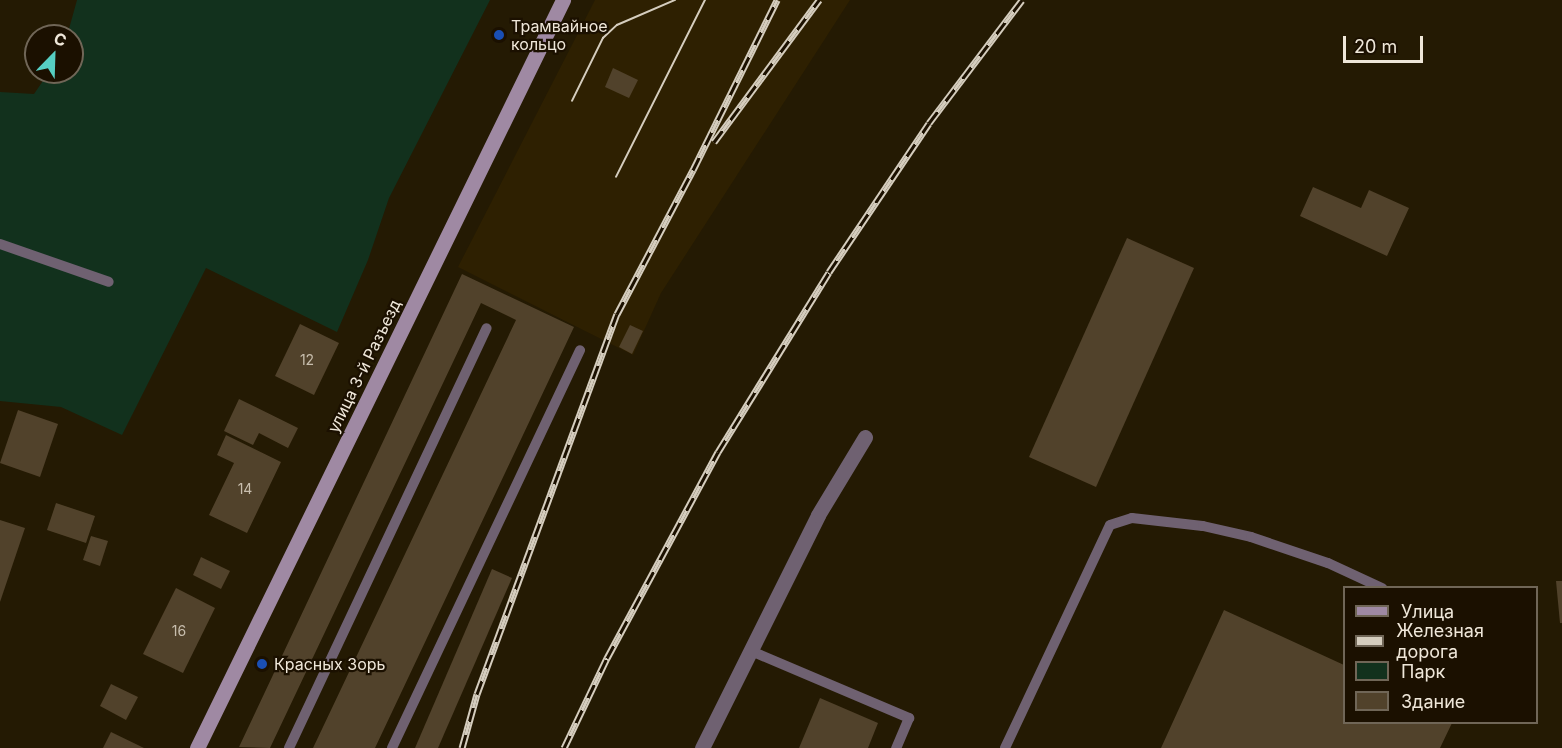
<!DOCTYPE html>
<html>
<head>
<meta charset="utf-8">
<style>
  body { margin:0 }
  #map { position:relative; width:1562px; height:748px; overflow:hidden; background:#241a03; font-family:Inter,sans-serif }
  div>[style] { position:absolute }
  .built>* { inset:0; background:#2e2001 }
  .green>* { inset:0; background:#12311d }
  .building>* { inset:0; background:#51422b }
  .lane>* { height:10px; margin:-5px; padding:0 5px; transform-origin:5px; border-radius:5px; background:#6f6171 }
  .street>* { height:15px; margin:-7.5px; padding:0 7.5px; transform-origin:7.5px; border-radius:7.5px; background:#6f6171 }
  .secondary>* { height:15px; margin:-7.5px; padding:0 7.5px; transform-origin:7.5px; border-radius:7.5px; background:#9f89a3 }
  .tram>* { height:1.5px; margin:-0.75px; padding:0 0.75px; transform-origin:0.75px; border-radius:0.75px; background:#d5cdbe }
  .rail>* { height:7px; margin-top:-3.5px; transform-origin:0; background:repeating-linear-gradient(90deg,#1b1000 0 14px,#d5cdbe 0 28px); box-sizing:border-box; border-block:2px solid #d5cdbe }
  .dots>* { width:16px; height:16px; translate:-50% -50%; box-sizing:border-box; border:3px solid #1b1000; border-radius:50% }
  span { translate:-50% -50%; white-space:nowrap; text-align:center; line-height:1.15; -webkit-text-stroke:4.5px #1b1000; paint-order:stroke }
  .number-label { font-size:14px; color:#c8beae }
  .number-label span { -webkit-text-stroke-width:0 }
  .poi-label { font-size:16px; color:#efe7d9 }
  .left { translate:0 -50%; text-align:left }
  .street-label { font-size:16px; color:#efe7d9 }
  .legend { position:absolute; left:1343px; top:586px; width:195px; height:138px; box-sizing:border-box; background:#1b1000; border:2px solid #706657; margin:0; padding:8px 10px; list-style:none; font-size:18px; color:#efe7d9 }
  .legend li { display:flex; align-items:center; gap:12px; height:30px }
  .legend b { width:30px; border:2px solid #706657 }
  .north { position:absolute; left:24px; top:24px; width:60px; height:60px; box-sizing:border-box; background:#1b1000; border:2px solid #706657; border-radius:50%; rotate:23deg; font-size:16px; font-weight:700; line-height:24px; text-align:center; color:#efe7d9 }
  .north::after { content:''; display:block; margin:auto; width:21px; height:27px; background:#56cec2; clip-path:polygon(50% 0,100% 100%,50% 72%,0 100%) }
  .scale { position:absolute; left:1343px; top:36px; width:80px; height:27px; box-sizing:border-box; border:3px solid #efe7d9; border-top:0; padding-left:8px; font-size:18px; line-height:21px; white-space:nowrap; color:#efe7d9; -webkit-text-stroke:4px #1b1000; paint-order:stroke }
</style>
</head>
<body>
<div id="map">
  <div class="built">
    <div style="clip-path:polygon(595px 0,850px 0,661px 293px,633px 355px,458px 267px)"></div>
  </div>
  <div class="green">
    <div style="clip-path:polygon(77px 0,490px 0,389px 198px,368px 260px,337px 332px,206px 268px,122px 435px,61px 407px,0 401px,0 92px,34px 94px,49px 72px,72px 72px,72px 36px,67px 36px)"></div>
  </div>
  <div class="building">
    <div style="clip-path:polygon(613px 68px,638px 80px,629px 98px,605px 87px)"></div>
    <div style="clip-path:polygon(1313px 187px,1361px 208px,1369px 190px,1409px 208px,1387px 256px,1300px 216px)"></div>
    <div style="clip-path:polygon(1127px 238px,1194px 268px,1096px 487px,1029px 457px)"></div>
    <div style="clip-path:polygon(462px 274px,574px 327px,375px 748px,313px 748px,516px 320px,481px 303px,270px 748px,239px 747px)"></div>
    <div style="clip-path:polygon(300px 324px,339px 343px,314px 395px,275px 376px)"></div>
    <div style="clip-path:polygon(630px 325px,643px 331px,632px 354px,619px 347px)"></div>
    <div style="clip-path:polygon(239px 399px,298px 428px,288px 448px,259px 433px,253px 445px,224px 431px)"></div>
    <div style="clip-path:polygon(18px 410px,58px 424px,40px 477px,0 463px)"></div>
    <div style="clip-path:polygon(226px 435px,281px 462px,247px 533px,209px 515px,234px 463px,217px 455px)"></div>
    <div style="clip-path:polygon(56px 503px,95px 516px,86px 543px,47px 530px)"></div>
    <div style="clip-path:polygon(0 520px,25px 528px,0 602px)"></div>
    <div style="clip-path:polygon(91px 536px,108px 541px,100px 566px,83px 560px)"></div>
    <div style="clip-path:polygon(201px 557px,230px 571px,221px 589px,193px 575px)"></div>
    <div style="clip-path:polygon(492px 569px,512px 578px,438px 748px,415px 748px)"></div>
    <div style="clip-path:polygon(1556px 581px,1562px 581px,1562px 623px,1560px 623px)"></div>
    <div style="clip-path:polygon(176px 588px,215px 608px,183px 673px,143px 654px)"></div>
    <div style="clip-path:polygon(1224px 610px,1344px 665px,1344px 723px,1452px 723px,1440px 748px,1161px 748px)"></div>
    <div style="clip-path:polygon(111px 684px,138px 697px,126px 720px,100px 706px)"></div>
    <div style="clip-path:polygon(820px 698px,878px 723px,868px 748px,799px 748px)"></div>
    <div style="clip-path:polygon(111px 732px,144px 748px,103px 748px)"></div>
  </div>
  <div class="lane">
    <div style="left:0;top:244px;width:115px;rotate:19.2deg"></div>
    <div style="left:751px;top:651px;width:172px;rotate:23deg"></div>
    <div style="left:909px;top:718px;width:33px;rotate:113deg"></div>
    <div style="left:289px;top:748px;width:464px;rotate:-64.8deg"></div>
    <div style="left:392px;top:748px;width:440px;rotate:-64.7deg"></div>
    <div style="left:1005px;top:748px;width:246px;rotate:-64.8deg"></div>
    <div style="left:1110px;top:525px;width:23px;rotate:-18deg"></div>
    <div style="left:1132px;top:518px;width:71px;rotate:6.4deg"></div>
    <div style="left:1203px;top:526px;width:49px;rotate:12.9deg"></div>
    <div style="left:1251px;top:537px;width:81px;rotate:18.7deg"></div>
    <div style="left:1328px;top:563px;width:60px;rotate:24.8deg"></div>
  </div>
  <div class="street">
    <div style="left:702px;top:748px;width:260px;rotate:-63.5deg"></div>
    <div style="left:818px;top:515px;width:91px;rotate:-58.9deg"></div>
  </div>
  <div class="secondary">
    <div style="left:197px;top:748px;width:833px;rotate:-63.93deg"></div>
  </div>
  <div class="tram">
    <div style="left:572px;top:101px;width:70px;rotate:-63.8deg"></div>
    <div style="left:603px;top:38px;width:19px;rotate:-43deg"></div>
    <div style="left:617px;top:25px;width:63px;rotate:-23.3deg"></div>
    <div style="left:616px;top:177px;width:198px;rotate:-63.3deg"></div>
  </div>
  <div class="rail">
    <div style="left:714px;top:142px;width:177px;rotate:-53.5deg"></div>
    <div style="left:462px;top:748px;width:56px;rotate:-74.5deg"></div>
    <div style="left:477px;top:694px;width:405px;rotate:-69.8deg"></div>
    <div style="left:617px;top:314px;width:163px;rotate:-62.2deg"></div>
    <div style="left:693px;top:170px;width:190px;rotate:-63.7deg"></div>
    <div style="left:564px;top:748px;width:100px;rotate:-64.5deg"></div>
    <div style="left:607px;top:658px;width:234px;rotate:-61.7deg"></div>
    <div style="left:718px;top:452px;width:211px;rotate:-58.3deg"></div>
    <div style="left:829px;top:272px;width:179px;rotate:-56.1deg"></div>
    <div style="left:929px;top:123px;width:154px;rotate:-52.9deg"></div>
  </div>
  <div class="dots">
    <div style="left:499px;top:35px;background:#1a4fb4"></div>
    <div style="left:262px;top:664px;background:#1a4fb4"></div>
  </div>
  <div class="number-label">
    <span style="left:307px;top:360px">12</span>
    <span style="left:245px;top:489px">14</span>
    <span style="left:179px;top:631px">16</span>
  </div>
  <div class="poi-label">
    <span class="left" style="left:511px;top:35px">Трамвайное<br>кольцо</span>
    <span class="left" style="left:274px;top:664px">Красных Зорь</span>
  </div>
  <div class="street-label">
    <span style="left:364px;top:366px;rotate:-64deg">улица 3-й Разъезд</span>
  </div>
  <ul class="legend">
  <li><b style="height:8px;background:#9f89a3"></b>Улица</li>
  <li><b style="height:8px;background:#d5cdbe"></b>Железная дорога</li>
  <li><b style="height:16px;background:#12311d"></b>Парк</li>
  <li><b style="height:16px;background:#51422b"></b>Здание</li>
  </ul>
  <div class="north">С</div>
  <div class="scale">20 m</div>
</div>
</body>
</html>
